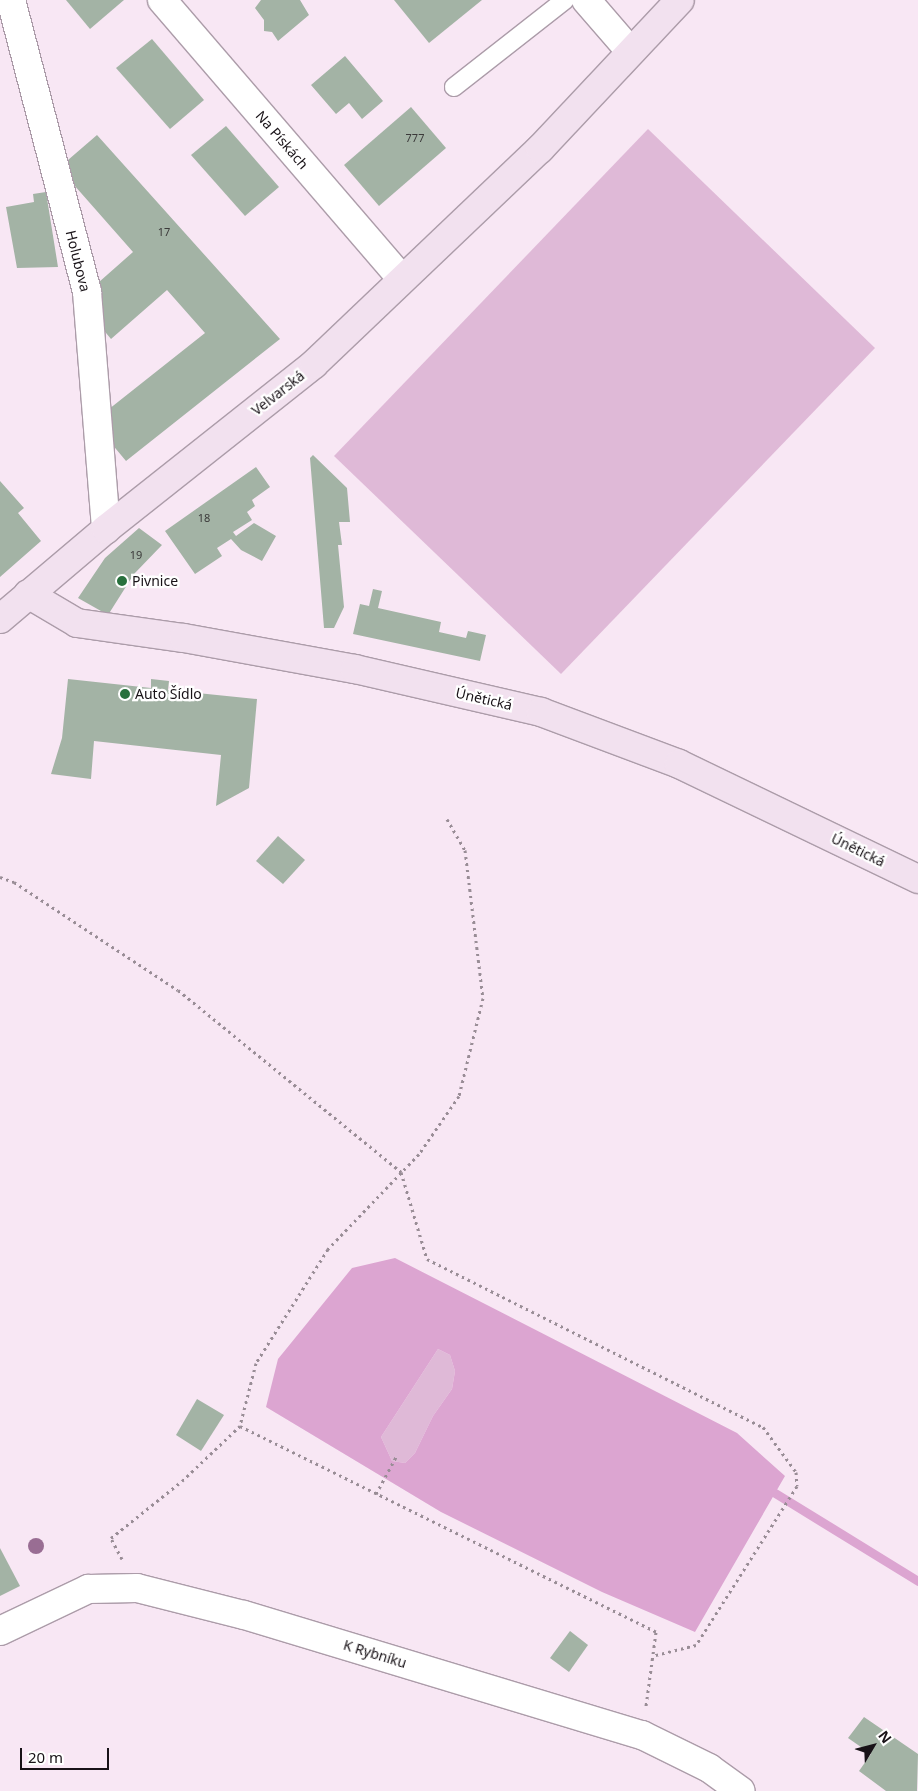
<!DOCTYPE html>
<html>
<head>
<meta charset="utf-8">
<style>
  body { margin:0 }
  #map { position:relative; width:918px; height:1791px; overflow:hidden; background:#f8e7f4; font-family:"Noto Sans",sans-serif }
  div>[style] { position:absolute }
  .green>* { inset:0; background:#dfb9d7 }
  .water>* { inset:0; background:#dca5d1 }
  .stream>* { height:9px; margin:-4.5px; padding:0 4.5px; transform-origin:4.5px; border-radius:4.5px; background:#dca5d1 }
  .building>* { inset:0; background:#a3b3a5 }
  .path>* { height:3px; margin-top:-1.5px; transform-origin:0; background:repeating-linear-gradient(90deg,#998d96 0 2.5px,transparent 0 6.5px) }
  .roads { filter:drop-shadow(1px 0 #ac9ca9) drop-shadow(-1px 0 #ac9ca9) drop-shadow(0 1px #ac9ca9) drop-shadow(0 -1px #ac9ca9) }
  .lane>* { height:18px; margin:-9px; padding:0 9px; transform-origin:9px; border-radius:9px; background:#fff }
  .street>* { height:28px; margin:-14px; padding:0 14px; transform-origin:14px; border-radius:14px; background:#fff }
  .secondary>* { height:28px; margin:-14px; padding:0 14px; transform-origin:14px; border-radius:14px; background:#f2e1ef }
  .trees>* { width:16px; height:16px; margin:-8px; border-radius:50%; background:#996d93 }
  .dots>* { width:14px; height:14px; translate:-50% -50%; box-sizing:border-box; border:2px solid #fff; border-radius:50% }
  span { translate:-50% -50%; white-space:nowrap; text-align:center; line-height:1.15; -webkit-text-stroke:4.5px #fff; paint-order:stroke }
  .number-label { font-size:11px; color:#3b3a3a }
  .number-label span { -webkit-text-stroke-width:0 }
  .street-label { font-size:14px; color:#181217 }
  .poi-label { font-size:14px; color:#181217 }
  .left { translate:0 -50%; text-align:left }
  .north { position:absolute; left:848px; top:1721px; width:50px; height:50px; -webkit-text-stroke:4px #fff; paint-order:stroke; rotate:53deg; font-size:14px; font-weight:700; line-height:20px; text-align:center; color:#181217 }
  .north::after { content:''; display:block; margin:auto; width:18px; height:22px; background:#181217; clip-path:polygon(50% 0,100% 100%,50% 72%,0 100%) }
  .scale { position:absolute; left:20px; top:1748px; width:89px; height:22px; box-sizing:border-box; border:2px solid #181217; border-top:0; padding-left:6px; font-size:15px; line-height:18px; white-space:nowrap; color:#181217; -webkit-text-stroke:4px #fff; paint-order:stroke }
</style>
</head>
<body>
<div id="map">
  <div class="green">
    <div style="clip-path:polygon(648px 129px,875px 348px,561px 674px,334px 456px)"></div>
    <div style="clip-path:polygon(438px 1349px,450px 1355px,455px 1371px,452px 1389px,433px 1416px,415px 1453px,405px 1463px,392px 1461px,381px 1437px)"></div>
  </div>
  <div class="water">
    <div style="clip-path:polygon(evenodd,395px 1258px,737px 1433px,785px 1476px,695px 1632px,602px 1592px,441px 1512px,266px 1407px,278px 1359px,352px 1268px,395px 1258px,438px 1349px,450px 1355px,455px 1371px,452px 1389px,433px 1416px,415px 1453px,405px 1463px,392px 1461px,381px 1437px,438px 1349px)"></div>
  </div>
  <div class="stream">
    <div style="left:775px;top:1493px;width:168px;rotate:31.6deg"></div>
  </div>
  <div class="building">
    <div style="clip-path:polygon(66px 0,124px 0,90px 29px)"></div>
    <div style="clip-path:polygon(261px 0,300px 0,309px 15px,278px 41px,272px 32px,264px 31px,264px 20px,255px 8px)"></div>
    <div style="clip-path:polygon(394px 0,482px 0,429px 43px)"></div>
    <div style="clip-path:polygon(152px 39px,204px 100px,170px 129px,116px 68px)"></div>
    <div style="clip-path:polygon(345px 56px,383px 101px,362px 119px,349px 103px,336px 114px,311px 85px)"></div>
    <div style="clip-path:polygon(411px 107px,446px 148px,379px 206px,344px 165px)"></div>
    <div style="clip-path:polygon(226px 126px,279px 187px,245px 216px,191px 155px)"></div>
    <div style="clip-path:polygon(97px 135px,280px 339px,126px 461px,111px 443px,104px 413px,205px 333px,167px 290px,111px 339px,92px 316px,90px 290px,133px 252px,74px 185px,68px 160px)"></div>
    <div style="clip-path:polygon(46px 192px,58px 267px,17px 268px,6px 207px,34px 202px,33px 194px)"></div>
    <div style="clip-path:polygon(313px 455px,347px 488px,350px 522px,339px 522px,342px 545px,338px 545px,344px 607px,334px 628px,324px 628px,310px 458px)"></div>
    <div style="clip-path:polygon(256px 467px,270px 487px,252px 500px,255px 506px,247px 512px,252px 520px,233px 532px,236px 536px,254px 523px,276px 536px,262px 561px,241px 550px,231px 539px,217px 548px,222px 556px,195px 574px,165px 531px)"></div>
    <div style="clip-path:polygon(0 481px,24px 508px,18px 513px,41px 541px,0 577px)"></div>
    <div style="clip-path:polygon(139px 528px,162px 545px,134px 574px,108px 615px,78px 598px,105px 558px)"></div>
    <div style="clip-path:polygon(373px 589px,382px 591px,378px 608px,441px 622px,439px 632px,466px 638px,468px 631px,486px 635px,480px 661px,353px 634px,360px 604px,369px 606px)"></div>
    <div style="clip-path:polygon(68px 679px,151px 688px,151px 679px,169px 681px,168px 690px,257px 699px,249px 788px,216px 806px,221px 755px,94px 741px,91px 779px,51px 774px,62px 738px)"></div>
    <div style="clip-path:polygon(278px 836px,305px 860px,283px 884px,256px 861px)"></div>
    <div style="clip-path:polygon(197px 1399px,224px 1415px,201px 1451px,176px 1435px)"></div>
    <div style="clip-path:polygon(0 1548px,20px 1586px,0 1596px)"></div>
    <div style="clip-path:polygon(570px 1631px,588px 1645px,569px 1672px,550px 1658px)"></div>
    <div style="clip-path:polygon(864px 1717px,918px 1754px,917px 1791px,886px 1791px,859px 1771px,871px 1754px,848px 1738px)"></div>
  </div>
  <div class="path">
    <div style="left:447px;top:819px;width:36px;rotate:60deg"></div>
    <div style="left:465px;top:850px;width:149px;rotate:83.1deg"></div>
    <div style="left:483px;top:998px;width:101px;rotate:103.8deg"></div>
    <div style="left:459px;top:1096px;width:70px;rotate:124.6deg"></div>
    <div style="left:419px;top:1154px;width:132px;rotate:133.8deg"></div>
    <div style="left:328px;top:1249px;width:135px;rotate:122.3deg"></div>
    <div style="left:256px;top:1363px;width:65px;rotate:104.3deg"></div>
    <div style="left:240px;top:1426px;width:464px;rotate:26.3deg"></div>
    <div style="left:656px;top:1632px;width:75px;rotate:97.7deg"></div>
    <div style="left:0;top:877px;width:15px;rotate:20deg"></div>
    <div style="left:14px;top:882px;width:196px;rotate:33.4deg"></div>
    <div style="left:178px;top:990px;width:288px;rotate:39.2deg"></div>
    <div style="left:401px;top:1172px;width:91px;rotate:73.4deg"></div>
    <div style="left:427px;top:1259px;width:376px;rotate:26.6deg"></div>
    <div style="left:763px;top:1427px;width:56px;rotate:53.7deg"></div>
    <div style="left:796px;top:1472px;width:14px;rotate:86deg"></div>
    <div style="left:797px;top:1486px;width:188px;rotate:122.4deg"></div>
    <div style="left:696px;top:1645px;width:45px;rotate:166deg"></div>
    <div style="left:376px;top:1494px;width:42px;rotate:-61.6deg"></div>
    <div style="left:122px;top:1559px;width:24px;rotate:-118deg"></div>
    <div style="left:111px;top:1538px;width:91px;rotate:-38.8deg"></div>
    <div style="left:182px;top:1481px;width:80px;rotate:-43.5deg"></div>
  </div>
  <div class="roads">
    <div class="lane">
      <div style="left:454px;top:87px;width:141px;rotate:-38.1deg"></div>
    </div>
    <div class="street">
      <div style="left:11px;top:0;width:302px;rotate:75.4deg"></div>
      <div style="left:87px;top:292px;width:238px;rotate:85.4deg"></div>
      <div style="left:162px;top:0;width:368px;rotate:49.3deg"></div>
      <div style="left:586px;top:0;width:67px;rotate:49.2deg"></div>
      <div style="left:0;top:1631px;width:98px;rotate:-25.5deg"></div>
      <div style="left:88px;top:1589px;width:49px;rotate:-1.2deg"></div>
      <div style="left:137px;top:1588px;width:110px;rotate:14.2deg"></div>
      <div style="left:244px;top:1615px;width:416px;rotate:16.8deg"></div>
      <div style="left:642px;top:1735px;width:75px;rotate:26.2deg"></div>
      <div style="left:709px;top:1768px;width:39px;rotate:36deg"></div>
    </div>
    <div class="secondary">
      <div style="left:28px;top:594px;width:57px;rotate:30.6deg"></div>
      <div style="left:77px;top:623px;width:108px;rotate:8deg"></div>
      <div style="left:184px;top:638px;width:174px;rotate:10.3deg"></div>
      <div style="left:355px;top:669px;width:191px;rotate:13deg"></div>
      <div style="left:541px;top:712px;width:147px;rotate:20.6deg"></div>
      <div style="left:679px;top:764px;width:265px;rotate:25.7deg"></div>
      <div style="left:0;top:619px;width:139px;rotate:-40.3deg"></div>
      <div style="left:106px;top:529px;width:265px;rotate:-38.4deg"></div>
      <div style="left:314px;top:364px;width:312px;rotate:-43.6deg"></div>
      <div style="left:540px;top:149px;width:204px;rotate:-46.8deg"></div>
    </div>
  </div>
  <div class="trees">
    <div style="left:36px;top:1546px"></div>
  </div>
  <div class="dots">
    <div style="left:122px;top:581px;background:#28703d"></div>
    <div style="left:125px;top:694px;background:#28703d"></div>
  </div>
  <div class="number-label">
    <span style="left:415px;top:138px">777</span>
    <span style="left:164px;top:232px">17</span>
    <span style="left:204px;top:518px">18</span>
    <span style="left:136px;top:555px">19</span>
  </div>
  <div class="street-label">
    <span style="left:282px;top:140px;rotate:49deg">Na Pískách</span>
    <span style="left:78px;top:261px;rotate:76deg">Holubova</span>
    <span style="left:278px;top:393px;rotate:-38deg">Velvarská</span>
    <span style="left:484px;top:699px;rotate:13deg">Únětická</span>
    <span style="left:858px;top:850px;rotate:26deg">Únětická</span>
    <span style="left:375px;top:1654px;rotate:17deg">K Rybníku</span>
  </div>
  <div class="poi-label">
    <span class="left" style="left:132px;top:581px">Pivnice</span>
    <span class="left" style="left:135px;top:694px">Auto Šídlo</span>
  </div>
  <div class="north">N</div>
  <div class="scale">20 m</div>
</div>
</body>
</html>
